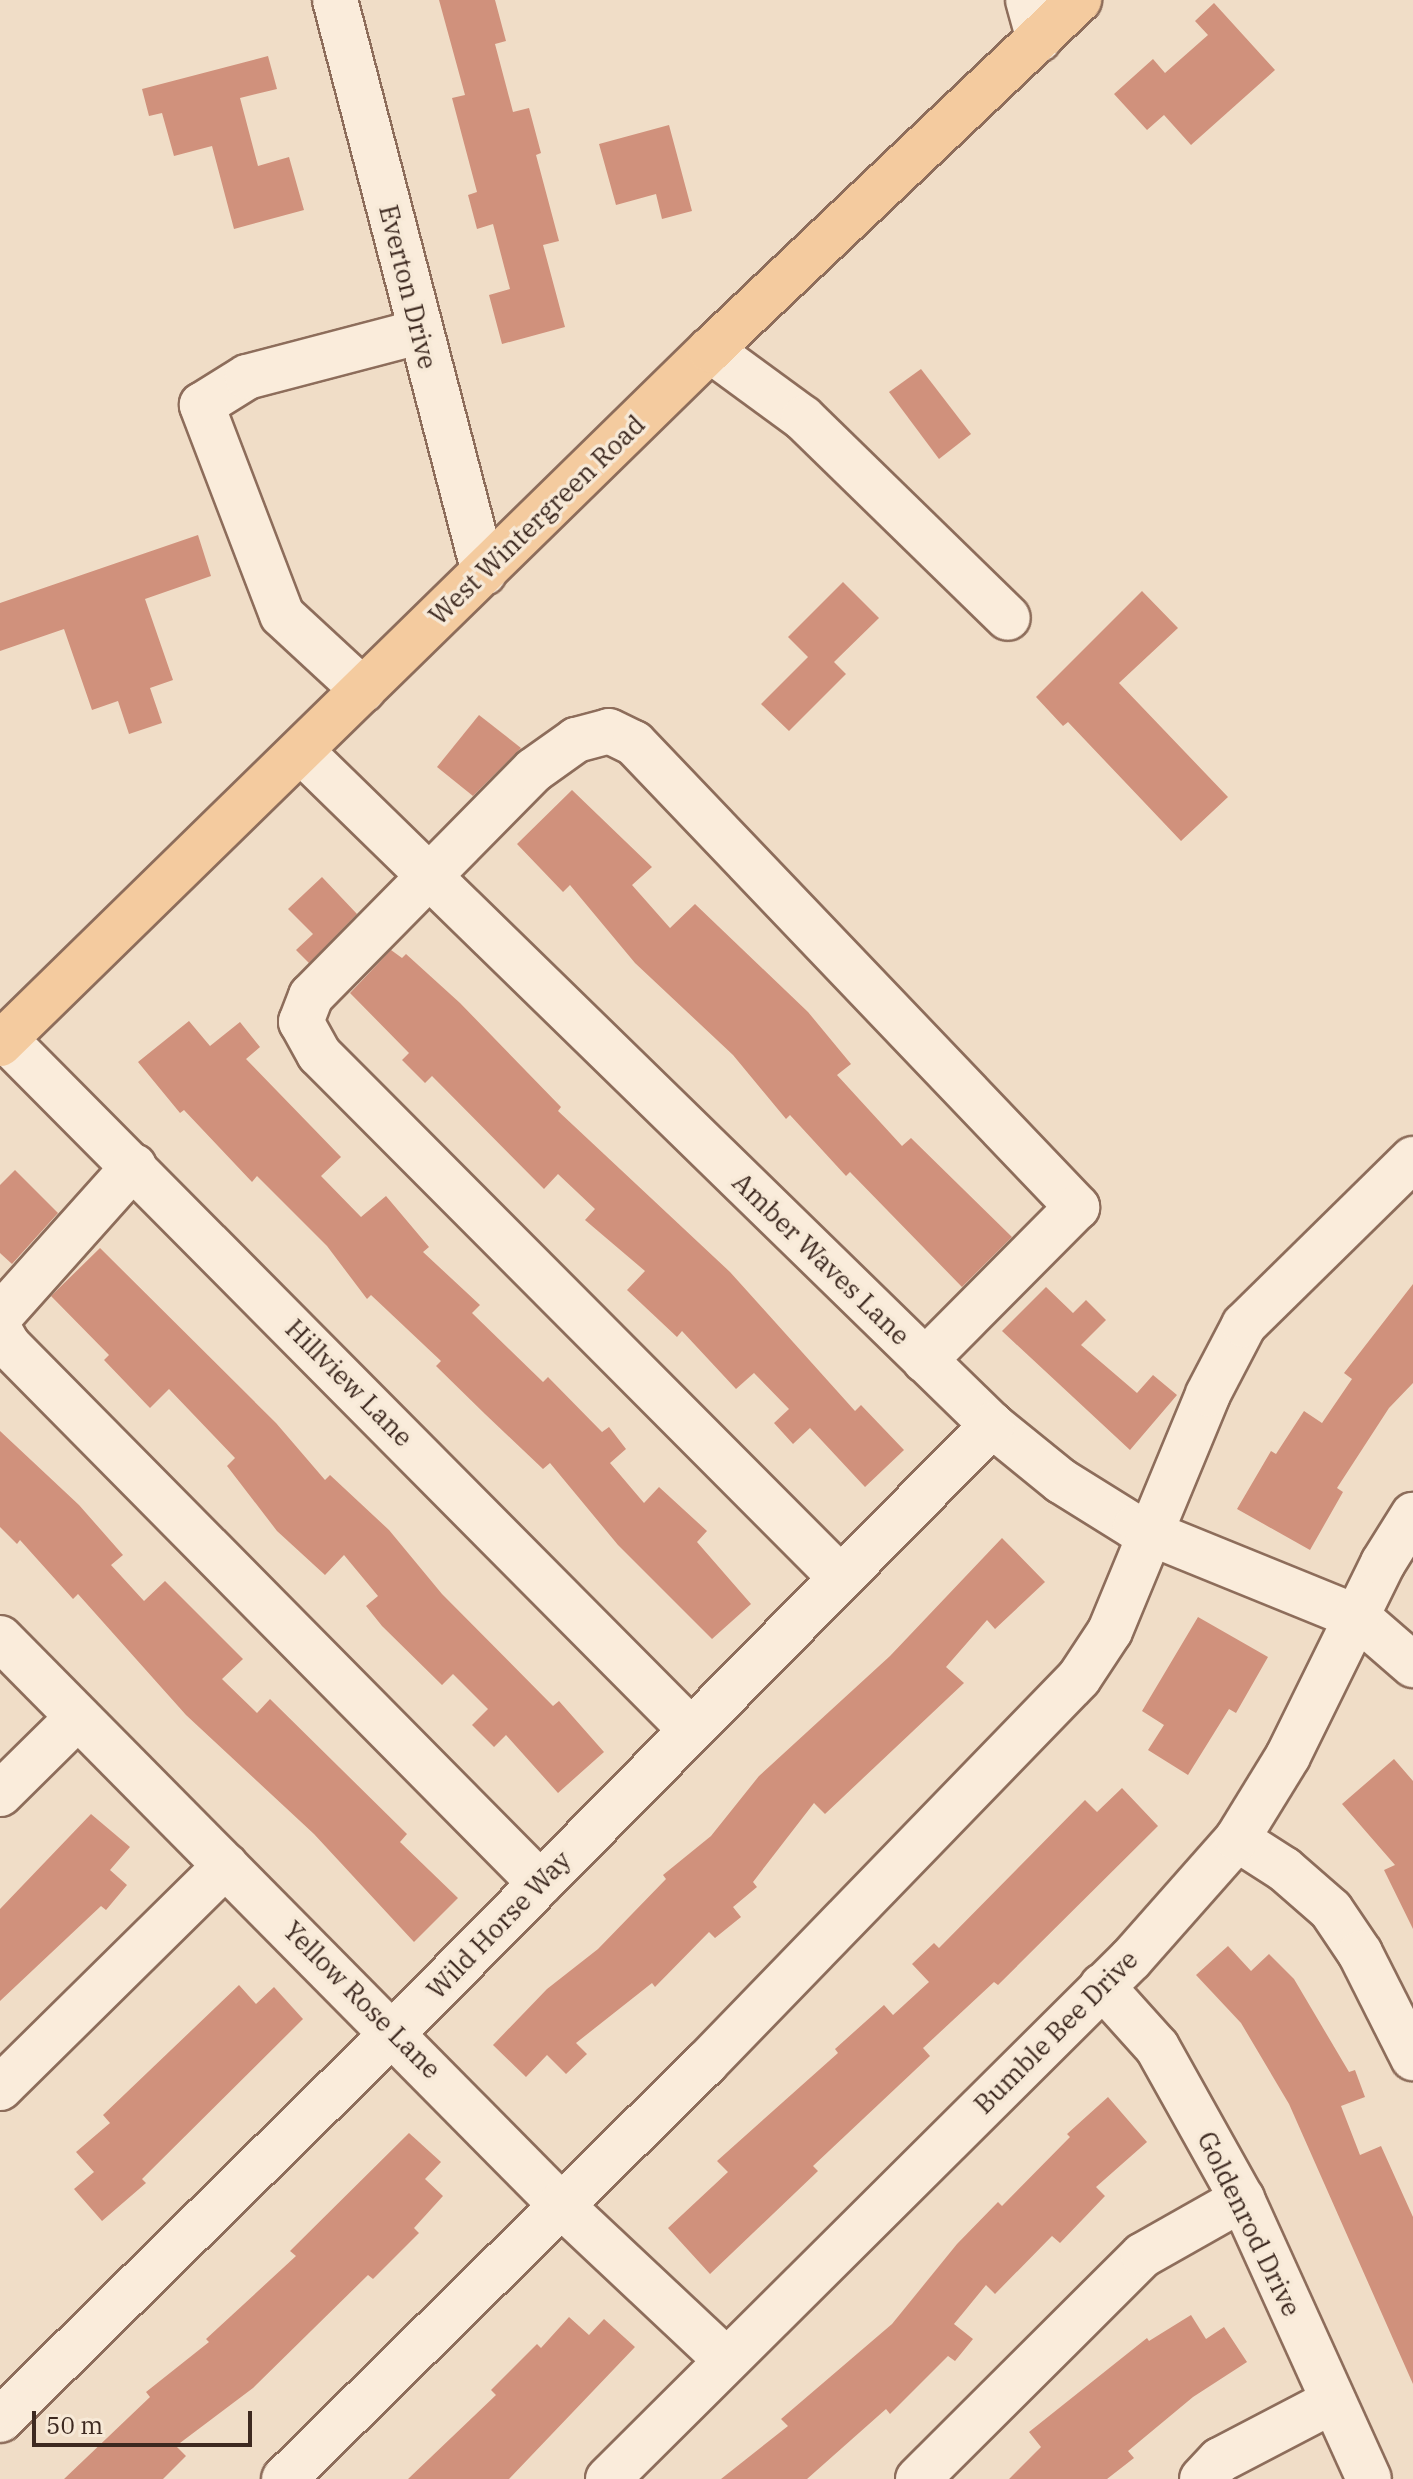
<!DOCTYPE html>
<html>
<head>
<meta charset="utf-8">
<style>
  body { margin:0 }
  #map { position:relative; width:1413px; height:2479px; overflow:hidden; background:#f0ddc7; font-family:"IBM Plex Serif",serif }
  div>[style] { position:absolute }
  .building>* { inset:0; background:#d0917c }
  .roads { filter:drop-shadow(2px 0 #8d6d5b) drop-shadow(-2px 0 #8d6d5b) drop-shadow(0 2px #8d6d5b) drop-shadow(0 -2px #8d6d5b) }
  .minor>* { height:44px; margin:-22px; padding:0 22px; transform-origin:22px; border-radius:22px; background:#faecdb }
  .major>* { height:44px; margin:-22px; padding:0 22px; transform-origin:22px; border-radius:22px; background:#f4cb9f }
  span { translate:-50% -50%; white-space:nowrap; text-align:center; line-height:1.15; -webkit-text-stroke:7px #f7e9d7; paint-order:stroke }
  .street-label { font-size:26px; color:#3d2920 }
  .scale { position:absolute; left:32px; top:2411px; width:220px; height:36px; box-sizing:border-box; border:4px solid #3d2920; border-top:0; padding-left:10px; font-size:24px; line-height:28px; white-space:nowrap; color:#3d2920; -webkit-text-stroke:6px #f7e9d7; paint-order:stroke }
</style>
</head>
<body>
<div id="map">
  <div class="building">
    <div style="clip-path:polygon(439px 0,495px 0,506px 41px,495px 44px,513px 112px,529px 108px,541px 153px,536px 155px,559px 241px,543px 245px,565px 327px,502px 344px,489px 295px,510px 289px,493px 224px,477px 229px,468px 195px,477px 192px,452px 98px,465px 95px)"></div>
    <div style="clip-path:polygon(1214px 3px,1275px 70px,1191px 145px,1164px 115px,1147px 130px,1114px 94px,1153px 59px,1165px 73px,1208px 35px,1195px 21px)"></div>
    <div style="clip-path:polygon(268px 56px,277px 89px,240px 98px,258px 166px,289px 157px,304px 210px,234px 229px,212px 146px,174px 156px,162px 113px,149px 116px,142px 89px)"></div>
    <div style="clip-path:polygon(669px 125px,692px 211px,662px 219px,656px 194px,616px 205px,599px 144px)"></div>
    <div style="clip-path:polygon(921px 369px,971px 434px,939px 459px,889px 392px)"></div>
    <div style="clip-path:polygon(198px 535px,211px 576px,145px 599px,173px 680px,150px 688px,162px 723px,129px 734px,118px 701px,92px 710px,64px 629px,0 651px,0 603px)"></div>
    <div style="clip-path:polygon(843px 582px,879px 618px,834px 662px,846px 674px,789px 731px,761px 704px,808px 657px,788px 637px)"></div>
    <div style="clip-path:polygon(1142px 591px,1178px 628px,1119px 683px,1228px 797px,1181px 841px,1068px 722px,1063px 726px,1036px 697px)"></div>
    <div style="clip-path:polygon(479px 715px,521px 748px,473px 796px,437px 767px)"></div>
    <div style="clip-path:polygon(572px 790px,652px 867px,632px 885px,670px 928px,695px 904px,808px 1012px,851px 1064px,837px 1075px,902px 1146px,911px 1138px,1012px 1237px,962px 1287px,850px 1172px,846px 1176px,790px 1115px,786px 1119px,733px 1055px,635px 963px,570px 885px,563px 892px,517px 844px)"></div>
    <div style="clip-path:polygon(322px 877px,357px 914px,309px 963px,296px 950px,313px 934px,288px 909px)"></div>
    <div style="clip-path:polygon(391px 950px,402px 958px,406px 954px,460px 1003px,561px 1107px,558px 1111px,730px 1272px,855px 1411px,861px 1405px,904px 1450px,865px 1487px,810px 1428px,793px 1444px,774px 1423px,789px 1409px,754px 1373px,736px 1389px,682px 1331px,677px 1337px,627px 1290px,645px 1271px,585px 1220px,595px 1209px,558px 1174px,544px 1189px,432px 1076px,425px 1083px,402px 1060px,409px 1053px,350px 993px)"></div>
    <div style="clip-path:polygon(189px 1021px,210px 1046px,240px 1022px,260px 1047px,246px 1059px,341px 1157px,321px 1176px,361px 1217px,386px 1196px,429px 1247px,423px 1252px,480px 1305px,472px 1313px,543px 1382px,548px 1377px,602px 1432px,609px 1427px,626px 1449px,610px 1463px,644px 1503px,659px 1487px,707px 1531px,697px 1542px,751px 1604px,712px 1639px,618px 1545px,550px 1463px,543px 1469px,485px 1414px,436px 1366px,441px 1361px,371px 1295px,367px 1299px,327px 1246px,257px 1176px,252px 1182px,184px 1110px,180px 1113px,138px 1062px)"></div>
    <div style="clip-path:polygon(15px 1170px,58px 1213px,12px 1264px,0 1253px,0 1185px)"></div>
    <div style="clip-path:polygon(100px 1248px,276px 1423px,325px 1480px,330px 1475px,389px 1530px,442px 1594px,553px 1706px,559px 1701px,604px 1752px,558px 1793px,506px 1735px,494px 1747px,472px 1725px,488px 1709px,453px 1674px,442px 1685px,382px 1626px,366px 1606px,378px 1596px,344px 1555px,325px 1575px,277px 1531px,227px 1466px,235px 1458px,169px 1389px,150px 1408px,104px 1360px,109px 1355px,51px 1296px)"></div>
    <div style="clip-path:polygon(1413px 1284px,1413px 1383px,1389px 1408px,1337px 1488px,1343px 1492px,1310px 1550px,1237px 1509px,1271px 1451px,1276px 1454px,1304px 1411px,1322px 1423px,1352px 1379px,1344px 1373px)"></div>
    <div style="clip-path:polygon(1046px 1287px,1073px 1313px,1086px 1300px,1106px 1320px,1081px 1345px,1137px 1393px,1153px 1375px,1177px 1395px,1130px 1450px,1002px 1331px)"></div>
    <div style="clip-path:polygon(0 1431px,79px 1505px,123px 1555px,111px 1565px,144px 1601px,165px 1581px,243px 1659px,222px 1679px,257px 1713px,270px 1699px,407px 1834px,400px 1842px,458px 1898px,414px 1942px,314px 1834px,186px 1715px,78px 1594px,73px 1599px,20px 1540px,17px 1544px,0 1527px)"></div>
    <div style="clip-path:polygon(1002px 1538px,1045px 1582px,995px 1629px,987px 1620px,946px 1667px,964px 1683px,825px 1814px,814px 1803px,753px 1882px,757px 1887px,733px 1907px,741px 1917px,715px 1938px,709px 1932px,655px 1987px,652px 1983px,576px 2043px,587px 2054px,566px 2074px,547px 2055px,526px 2077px,493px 2045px,547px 1989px,598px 1949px,666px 1879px,663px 1875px,711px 1836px,759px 1776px,890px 1656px)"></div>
    <div style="clip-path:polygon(1198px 1617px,1268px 1657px,1236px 1713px,1229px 1709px,1188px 1775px,1148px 1750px,1164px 1725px,1142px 1711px)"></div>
    <div style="clip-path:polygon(1394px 1759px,1413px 1781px,1413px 1929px,1384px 1870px,1395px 1865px,1342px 1804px)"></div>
    <div style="clip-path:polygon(1122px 1788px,1158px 1826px,998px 1985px,994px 1982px,923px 2048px,930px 2056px,813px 2166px,818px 2171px,710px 2274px,668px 2228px,728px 2172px,717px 2161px,838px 2053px,835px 2049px,884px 2005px,893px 2015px,929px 1982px,912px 1964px,934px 1943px,939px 1948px,1085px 1800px,1097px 1812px)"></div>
    <div style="clip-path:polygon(91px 1814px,130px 1847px,110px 1870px,127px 1885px,106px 1910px,101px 1906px,0 2001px,0 1909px)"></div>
    <div style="clip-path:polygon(1228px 1946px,1251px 1971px,1269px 1954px,1294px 1979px,1349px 2072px,1355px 2070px,1365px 2097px,1341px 2106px,1360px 2155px,1381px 2146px,1413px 2217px,1413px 2384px,1289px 2104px,1241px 2023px,1196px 1975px)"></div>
    <div style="clip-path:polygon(239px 1985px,256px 2004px,274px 1987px,303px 2019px,142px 2179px,146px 2183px,102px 2221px,74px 2189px,94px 2172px,76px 2152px,110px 2123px,103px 2115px)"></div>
    <div style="clip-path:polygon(1108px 2097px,1147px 2142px,1096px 2187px,1105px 2196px,1060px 2243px,1052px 2236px,995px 2294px,986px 2285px,954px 2324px,973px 2339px,955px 2361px,948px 2356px,890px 2414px,886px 2409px,807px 2479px,721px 2479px,788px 2426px,781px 2419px,892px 2324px,957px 2244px,998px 2202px,1002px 2206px,1070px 2137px,1067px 2134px)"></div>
    <div style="clip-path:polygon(409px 2133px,441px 2162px,425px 2179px,443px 2196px,414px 2228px,419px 2233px,373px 2279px,368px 2275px,253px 2388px,176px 2446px,186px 2456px,163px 2479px,64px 2479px,150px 2397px,146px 2392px,209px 2342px,206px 2339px,296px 2256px,290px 2251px)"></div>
    <div style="clip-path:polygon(1191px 2315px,1206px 2339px,1224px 2327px,1247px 2362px,1193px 2397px,1128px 2451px,1134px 2458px,1107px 2479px,1009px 2479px,1041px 2447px,1029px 2432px,1147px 2338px,1149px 2341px)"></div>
    <div style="clip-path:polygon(569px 2317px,589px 2335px,604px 2319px,635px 2347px,509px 2479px,408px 2479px,496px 2395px,491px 2390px,537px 2344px,541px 2348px)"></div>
  </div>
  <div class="roads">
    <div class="minor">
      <div style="left:335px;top:0;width:592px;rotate:75.42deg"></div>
      <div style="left:1028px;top:0;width:41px;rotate:74.6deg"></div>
      <div style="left:710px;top:350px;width:115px;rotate:36.2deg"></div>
      <div style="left:803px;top:418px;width:286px;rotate:44.3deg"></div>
      <div style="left:363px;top:690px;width:110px;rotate:-137.2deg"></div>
      <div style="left:282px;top:615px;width:225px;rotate:-110.9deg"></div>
      <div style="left:202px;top:405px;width:53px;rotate:-31.9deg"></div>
      <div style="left:247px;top:377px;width:178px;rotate:-14.7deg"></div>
      <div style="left:301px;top:751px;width:965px;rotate:44.29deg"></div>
      <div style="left:992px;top:1425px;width:89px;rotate:39.1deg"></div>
      <div style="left:1061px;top:1481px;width:87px;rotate:31.9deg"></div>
      <div style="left:1135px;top:1527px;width:242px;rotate:22.1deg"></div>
      <div style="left:1359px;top:1618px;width:72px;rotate:41deg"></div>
      <div style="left:5px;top:1039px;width:972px;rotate:45.21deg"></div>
      <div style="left:0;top:1316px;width:201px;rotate:-48.2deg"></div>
      <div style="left:0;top:1331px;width:16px;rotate:60deg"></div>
      <div style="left:8px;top:1345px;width:757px;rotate:45.32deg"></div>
      <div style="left:840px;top:1577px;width:738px;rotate:-134.89deg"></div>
      <div style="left:319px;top:1054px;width:37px;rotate:-119deg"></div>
      <div style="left:301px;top:1022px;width:28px;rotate:-69deg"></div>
      <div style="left:311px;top:996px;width:317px;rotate:-45.4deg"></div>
      <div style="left:534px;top:770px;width:52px;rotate:-35.5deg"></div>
      <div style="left:576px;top:740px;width:34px;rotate:-15deg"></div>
      <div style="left:609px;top:731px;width:28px;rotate:26deg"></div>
      <div style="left:634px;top:743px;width:642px;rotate:46.33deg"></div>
      <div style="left:1077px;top:1207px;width:216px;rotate:134.8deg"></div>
      <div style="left:0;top:1638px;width:796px;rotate:45.31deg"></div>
      <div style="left:560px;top:2204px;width:228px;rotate:43.2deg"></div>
      <div style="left:0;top:1794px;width:108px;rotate:-44.6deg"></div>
      <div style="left:1237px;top:1839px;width:56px;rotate:32.6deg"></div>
      <div style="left:1284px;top:1869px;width:62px;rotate:41.1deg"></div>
      <div style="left:1331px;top:1910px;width:52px;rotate:56deg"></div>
      <div style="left:1360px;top:1953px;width:118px;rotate:63.2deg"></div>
      <div style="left:1102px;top:1986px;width:82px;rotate:48deg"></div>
      <div style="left:1157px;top:2047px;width:174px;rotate:60.8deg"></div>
      <div style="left:1242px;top:2199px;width:307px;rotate:65.6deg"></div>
      <div style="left:0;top:2088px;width:317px;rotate:-44.6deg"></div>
      <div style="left:0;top:2420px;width:554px;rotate:-44.56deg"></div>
      <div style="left:395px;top:2031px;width:851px;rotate:-45.43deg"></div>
      <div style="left:284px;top:2479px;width:593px;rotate:-44.59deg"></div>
      <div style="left:706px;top:2063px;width:536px;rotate:-45.91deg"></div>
      <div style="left:1079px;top:1678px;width:56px;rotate:-56.6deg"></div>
      <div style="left:1110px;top:1631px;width:256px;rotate:-67.5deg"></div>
      <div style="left:1208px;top:1394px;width:78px;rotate:-62.4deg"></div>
      <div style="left:1244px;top:1325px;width:237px;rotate:-44.5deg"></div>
      <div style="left:608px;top:2479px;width:738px;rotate:-44.84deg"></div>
      <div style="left:1131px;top:1959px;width:160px;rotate:-48.5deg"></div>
      <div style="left:1237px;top:1839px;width:97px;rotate:-58.4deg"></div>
      <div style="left:1288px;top:1756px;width:215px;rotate:-63.8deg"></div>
      <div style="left:1383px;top:1563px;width:57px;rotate:-58deg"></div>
      <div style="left:918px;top:2479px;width:317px;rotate:-44.9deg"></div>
      <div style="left:1143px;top:2255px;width:114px;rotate:-29.5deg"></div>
      <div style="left:1202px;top:2479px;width:26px;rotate:-47deg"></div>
      <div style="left:1220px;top:2460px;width:127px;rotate:-27.6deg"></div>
    </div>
    <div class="major">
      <div style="left:0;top:1044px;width:993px;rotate:-44.35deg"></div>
      <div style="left:710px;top:350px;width:509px;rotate:-43.49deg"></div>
    </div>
  </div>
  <div class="street-label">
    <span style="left:408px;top:287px;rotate:76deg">Everton Drive</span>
    <span style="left:537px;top:520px;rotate:-44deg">West Wintergreen Road</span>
    <span style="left:821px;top:1259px;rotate:44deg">Amber Waves Lane</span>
    <span style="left:349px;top:1383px;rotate:45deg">Hillview Lane</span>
    <span style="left:499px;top:1925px;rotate:-46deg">Wild Horse Way</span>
    <span style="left:362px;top:2000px;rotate:45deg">Yellow Rose Lane</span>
    <span style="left:1056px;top:2032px;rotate:-45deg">Bumble Bee Drive</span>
    <span style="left:1249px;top:2224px;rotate:64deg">Goldenrod Drive</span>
  </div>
  <div class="scale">50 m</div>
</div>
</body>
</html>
